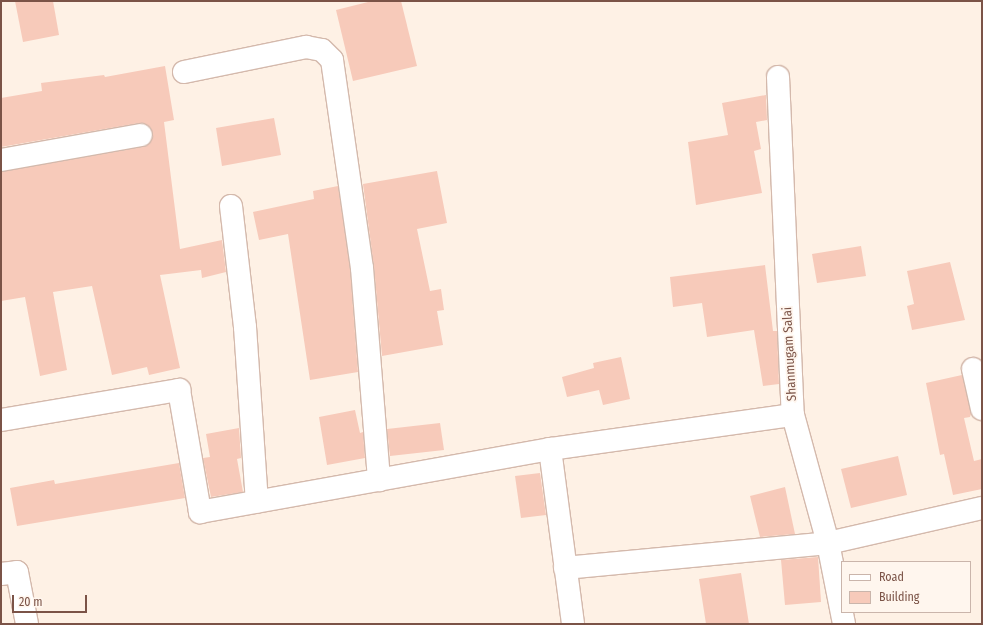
<!DOCTYPE html>
<html>
<head>
<meta charset="utf-8">
<style>
  body { margin:0 }
  #map { position:relative; width:983px; height:625px; overflow:hidden; background:#fef1e5; font-family:"Fira Sans Condensed",sans-serif }
  div>[style] { position:absolute }
  .building>* { inset:0; background:#f7caba }
  .roads { filter:drop-shadow(1px 0 #d4b9ac) drop-shadow(-1px 0 #d4b9ac) drop-shadow(0 1px #d4b9ac) drop-shadow(0 -1px #d4b9ac) }
  .minor>* { height:22px; margin:-11px; padding:0 11px; transform-origin:11px; border-radius:11px; background:#fff }
  span { translate:-50% -50%; white-space:nowrap; text-align:center; line-height:1.15; -webkit-text-stroke:3.5px #fff6ee; paint-order:stroke }
  .street-label { font-size:13px; color:#7b5347 }
  .frame { position:absolute; inset:0; border:2px solid #7b5347; pointer-events:none }
  .legend { position:absolute; left:841px; top:561px; width:130px; height:52px; box-sizing:border-box; background:#fff6ee; border:1px solid #cab5ab; margin:0; padding:5px 7px; list-style:none; font-size:12px; color:#7b5347 }
  .legend li { display:flex; align-items:center; gap:8px; height:20px }
  .legend b { width:20px; border:1px solid #cab5ab }
  .scale { position:absolute; left:12px; top:595px; width:75px; height:18px; box-sizing:border-box; border:2px solid #7b5347; border-top:0; padding-left:5px; font-size:12px; line-height:14px; white-space:nowrap; color:#7b5347; -webkit-text-stroke:3px #fff6ee; paint-order:stroke }
</style>
</head>
<body>
<div id="map">
  <div class="building">
    <div style="clip-path:polygon(15px 1px,53px 1px,59px 35px,23px 42px)"></div>
    <div style="clip-path:polygon(372px 1px,401px 1px,417px 66px,353px 81px,336px 10px)"></div>
    <div style="clip-path:polygon(165px 66px,174px 120px,164px 122px,180px 249px,222px 240px,226px 272px,202px 278px,201px 270px,160px 275px,180px 368px,149px 375px,147px 367px,112px 375px,92px 286px,53px 292px,67px 370px,40px 376px,25px 297px,1px 301px,1px 172px,143px 147px,149px 144px,153px 133px,150px 127px,139px 123px,1px 147px,1px 98px,42px 91px,41px 83px,104px 75px,105px 77px)"></div>
    <div style="clip-path:polygon(766px 95px,767px 120px,756px 122px,761px 149px,754px 151px,762px 193px,696px 205px,688px 142px,728px 135px,722px 103px)"></div>
    <div style="clip-path:polygon(274px 118px,281px 155px,222px 166px,216px 128px)"></div>
    <div style="clip-path:polygon(437px 171px,447px 223px,417px 229px,430px 291px,441px 289px,444px 310px,437px 311px,443px 345px,382px 356px,374px 267px,363px 184px)"></div>
    <div style="clip-path:polygon(338px 186px,350px 269px,358px 372px,310px 380px,288px 234px,259px 240px,253px 212px,314px 199px,313px 191px)"></div>
    <div style="clip-path:polygon(861px 246px,866px 276px,817px 283px,812px 254px)"></div>
    <div style="clip-path:polygon(950px 262px,965px 320px,912px 330px,907px 306px,914px 304px,907px 271px)"></div>
    <div style="clip-path:polygon(765px 265px,773px 331px,777px 331px,779px 384px,763px 386px,754px 330px,707px 337px,702px 303px,673px 307px,670px 277px)"></div>
    <div style="clip-path:polygon(621px 357px,630px 399px,603px 405px,599px 390px,567px 397px,562px 377px,594px 368px,593px 363px)"></div>
    <div style="clip-path:polygon(962px 375px,971px 414px,970px 417px,964px 418px,974px 461px,982px 459px,982px 489px,953px 495px,944px 454px,940px 455px,926px 383px)"></div>
    <div style="clip-path:polygon(355px 410px,360px 433px,363px 432px,365px 458px,327px 465px,319px 417px)"></div>
    <div style="clip-path:polygon(440px 423px,444px 450px,390px 456px,387px 429px)"></div>
    <div style="clip-path:polygon(239px 428px,241px 458px,237px 459px,243px 492px,211px 497px,203px 458px,210px 457px,206px 434px)"></div>
    <div style="clip-path:polygon(898px 456px,907px 495px,851px 508px,841px 469px)"></div>
    <div style="clip-path:polygon(179px 463px,185px 498px,17px 526px,10px 488px,54px 480px,55px 484px)"></div>
    <div style="clip-path:polygon(540px 473px,546px 515px,521px 518px,515px 476px)"></div>
    <div style="clip-path:polygon(785px 487px,795px 534px,760px 537px,750px 496px)"></div>
    <div style="clip-path:polygon(818px 557px,821px 602px,785px 605px,781px 560px)"></div>
    <div style="clip-path:polygon(741px 573px,749px 624px,706px 624px,699px 579px)"></div>
  </div>
  <div class="roads">
    <div class="minor">
      <div style="left:184px;top:72px;width:125px;rotate:-11.6deg"></div>
      <div style="left:306px;top:47px;width:16px;rotate:11deg"></div>
      <div style="left:322px;top:50px;width:14px;rotate:45deg"></div>
      <div style="left:332px;top:60px;width:210px;rotate:81.8deg"></div>
      <div style="left:362px;top:268px;width:213px;rotate:85.4deg"></div>
      <div style="left:778px;top:77px;width:338px;rotate:87.5deg"></div>
      <div style="left:793px;top:415px;width:133px;rotate:74.7deg"></div>
      <div style="left:828px;top:543px;width:83px;rotate:78.8deg"></div>
      <div style="left:1px;top:160px;width:142px;rotate:-10.1deg"></div>
      <div style="left:231px;top:206px;width:122px;rotate:83.4deg"></div>
      <div style="left:245px;top:327px;width:175px;rotate:86.1deg"></div>
      <div style="left:973px;top:369px;width:41px;rotate:77.3deg"></div>
      <div style="left:1px;top:420px;width:181px;rotate:-9.6deg"></div>
      <div style="left:179px;top:390px;width:124px;rotate:80.2deg"></div>
      <div style="left:200px;top:512px;width:356px;rotate:-10.2deg"></div>
      <div style="left:550px;top:449px;width:245px;rotate:-8deg"></div>
      <div style="left:550px;top:449px;width:177px;rotate:82.5deg"></div>
      <div style="left:565px;top:568px;width:264px;rotate:-5.4deg"></div>
      <div style="left:828px;top:543px;width:158px;rotate:-12.8deg"></div>
      <div style="left:1px;top:574px;width:16px;rotate:-7deg"></div>
      <div style="left:17px;top:572px;width:53px;rotate:79.1deg"></div>
    </div>
  </div>
  <div class="street-label">
    <span style="left:790px;top:354px;rotate:-93deg">Shanmugam Salai</span>
  </div>
  <div class="frame"></div>
  <ul class="legend">
  <li><b style="height:5px;background:#fff"></b>Road</li>
  <li><b style="height:11px;background:#f7caba"></b>Building</li>
  </ul>
  <div class="scale">20 m</div>
</div>
</body>
</html>
